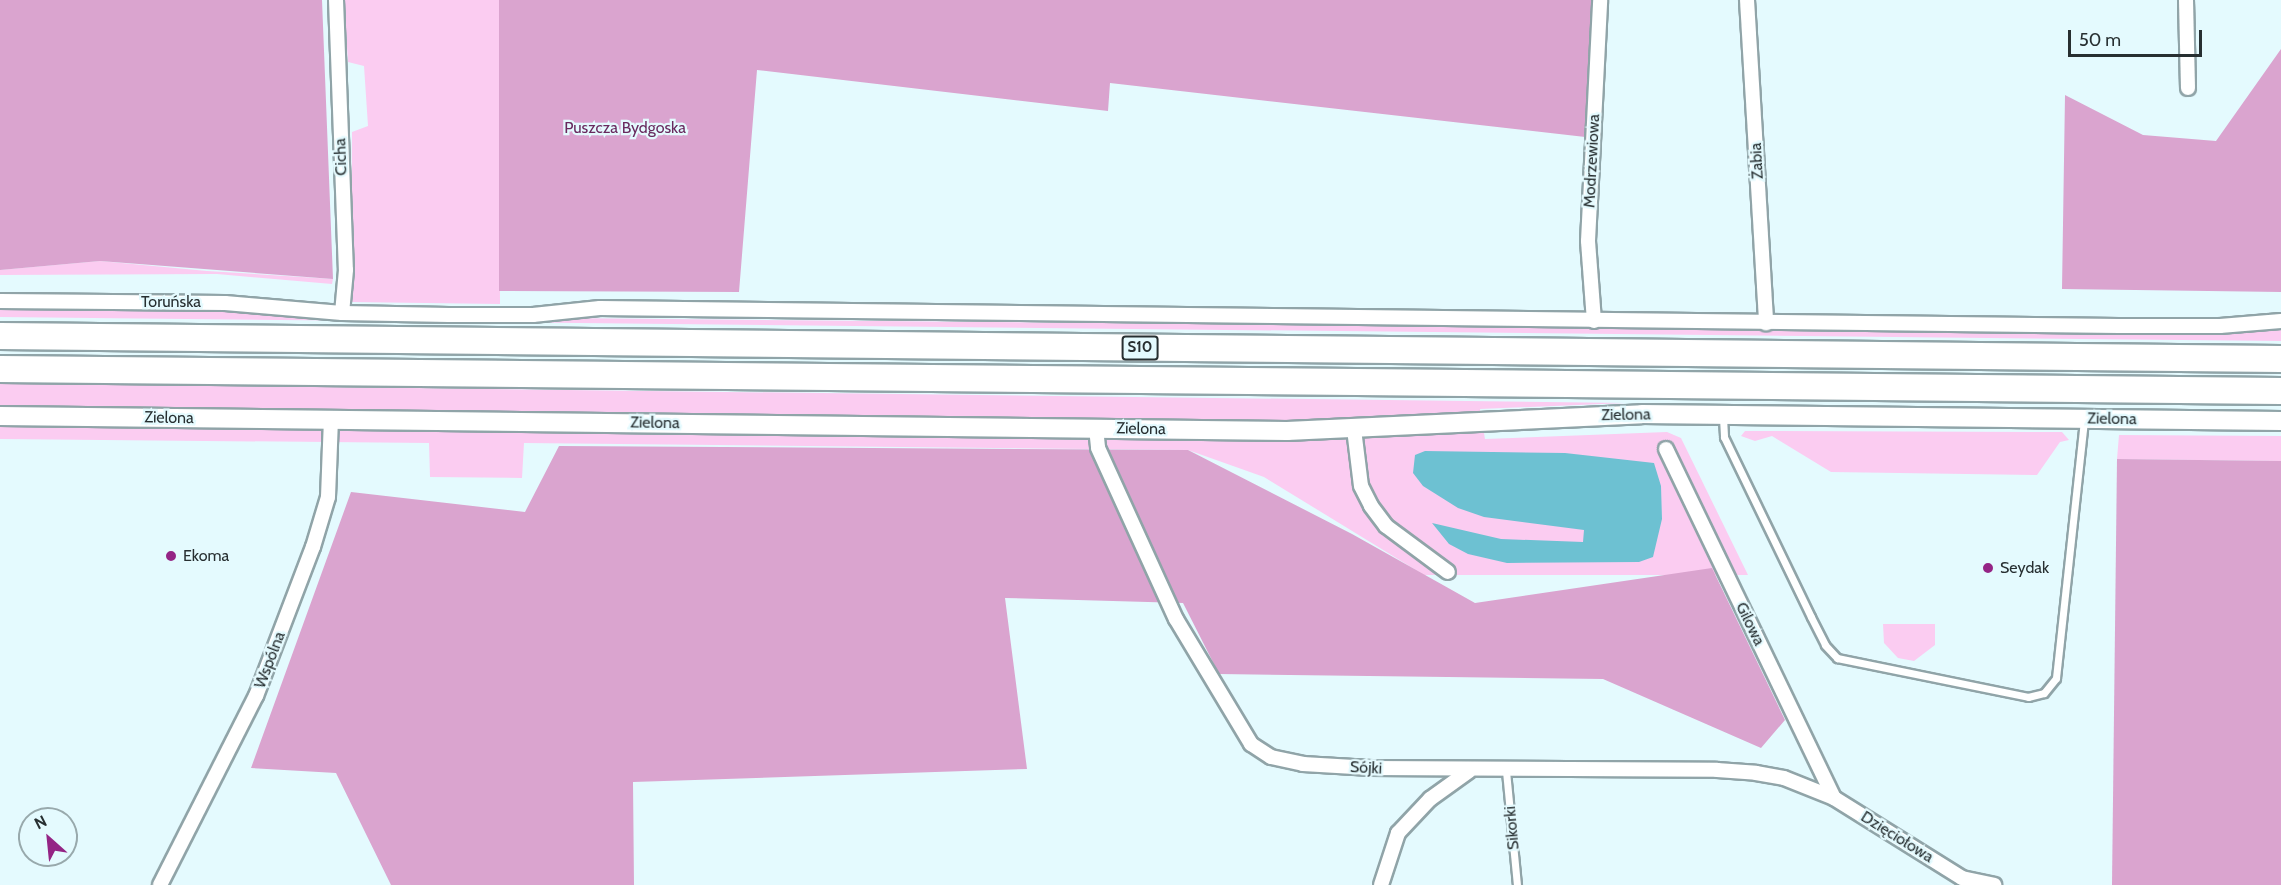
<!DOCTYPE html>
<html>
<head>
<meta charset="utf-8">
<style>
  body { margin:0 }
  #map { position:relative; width:2281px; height:885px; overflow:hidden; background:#e4fafe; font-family:Cabin,sans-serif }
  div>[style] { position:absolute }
  .green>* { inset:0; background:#fbccf1 }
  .forest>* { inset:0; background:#daa4cf }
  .water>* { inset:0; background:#6dc1d2 }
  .roads { filter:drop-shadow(2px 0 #90a4a8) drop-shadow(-2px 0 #90a4a8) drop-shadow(0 2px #90a4a8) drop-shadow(0 -2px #90a4a8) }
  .service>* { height:7px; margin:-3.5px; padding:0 3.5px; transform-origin:3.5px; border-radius:3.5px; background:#fff }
  .minor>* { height:14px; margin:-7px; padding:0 7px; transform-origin:7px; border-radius:7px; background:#fff }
  .tertiary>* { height:18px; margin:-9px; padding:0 9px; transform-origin:9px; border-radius:9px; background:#fff }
  .motorway>* { height:26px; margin:-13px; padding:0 13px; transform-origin:13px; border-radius:13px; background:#fff }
  .dots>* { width:16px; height:16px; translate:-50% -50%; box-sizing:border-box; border:3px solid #e4fafe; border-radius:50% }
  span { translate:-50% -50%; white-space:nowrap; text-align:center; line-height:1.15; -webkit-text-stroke:4.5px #e4fafe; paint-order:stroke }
  .shield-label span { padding:2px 4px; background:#e4fafe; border:2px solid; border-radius:4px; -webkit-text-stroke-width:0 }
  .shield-label { font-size:15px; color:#272f31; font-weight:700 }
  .park-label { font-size:16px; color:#68295e }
  .street-label { font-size:16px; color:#272f31 }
  .poi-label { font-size:16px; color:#272f31 }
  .left { translate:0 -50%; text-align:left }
  .north { position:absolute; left:18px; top:807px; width:60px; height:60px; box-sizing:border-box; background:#e4fafe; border:2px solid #98a9ac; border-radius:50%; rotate:333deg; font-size:16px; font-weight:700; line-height:24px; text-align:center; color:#272f31 }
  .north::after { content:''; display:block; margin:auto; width:21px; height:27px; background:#942485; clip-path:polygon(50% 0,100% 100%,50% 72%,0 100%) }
  .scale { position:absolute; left:2068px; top:30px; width:134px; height:27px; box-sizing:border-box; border:3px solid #272f31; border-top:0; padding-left:8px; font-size:18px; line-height:21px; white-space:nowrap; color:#272f31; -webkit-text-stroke:4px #e4fafe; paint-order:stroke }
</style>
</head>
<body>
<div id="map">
  <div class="green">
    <div style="clip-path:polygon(344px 0,499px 0,500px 304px,351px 302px,352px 132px,368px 126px,364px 66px,348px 62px)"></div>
    <div style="clip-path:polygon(100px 261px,207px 271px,333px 279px,332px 284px,217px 274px,0 275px,0 270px)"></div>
    <div style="clip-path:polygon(0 306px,200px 308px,328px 316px,2226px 333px,2281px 328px,2281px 341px,0 317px)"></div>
    <div style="clip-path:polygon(0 383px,1626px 403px,1480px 409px,1485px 439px,1667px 432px,1681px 438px,1748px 575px,1424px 575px,1264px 477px,1188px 450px,524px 443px,522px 478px,430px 477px,429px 443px,0 439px)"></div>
    <div style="clip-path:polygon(1745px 431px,2062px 432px,2069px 440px,2060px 442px,2037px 475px,1831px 472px,1772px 436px,1755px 441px,1741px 436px)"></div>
    <div style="clip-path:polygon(2119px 435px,2281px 436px,2281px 461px,2117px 459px)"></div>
    <div style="clip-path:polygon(1883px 624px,1935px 624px,1935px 645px,1914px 661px,1898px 658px,1884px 643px)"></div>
  </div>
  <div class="forest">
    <div style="clip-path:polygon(0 0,322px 0,333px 279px,100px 261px,0 270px)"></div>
    <div style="clip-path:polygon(499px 0,1600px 0,1594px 138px,1110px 83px,1108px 111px,757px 70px,739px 292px,499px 291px)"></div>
    <div style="clip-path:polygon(2281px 49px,2281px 292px,2062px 289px,2065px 95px,2143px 135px,2216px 141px)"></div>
    <div style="clip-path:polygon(559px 446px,1188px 450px,1352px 534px,1475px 603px,1712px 568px,1785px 720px,1761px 748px,1603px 679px,1219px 674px,1183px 603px,1005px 598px,1027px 769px,633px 782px,634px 885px,391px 885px,336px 773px,251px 768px,351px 492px,525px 512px)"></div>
    <div style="clip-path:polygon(2117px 459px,2281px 461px,2281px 885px,2112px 885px)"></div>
  </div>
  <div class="water">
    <div style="clip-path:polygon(1425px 451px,1565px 453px,1654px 463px,1661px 486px,1662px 519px,1653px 557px,1639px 562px,1507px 563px,1468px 554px,1449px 544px,1432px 523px,1501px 539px,1583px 542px,1584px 530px,1484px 517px,1458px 508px,1423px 486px,1413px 473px,1415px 455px)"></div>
  </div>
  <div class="roads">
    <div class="service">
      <div style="left:1723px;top:417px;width:20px;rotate:87deg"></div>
      <div style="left:1724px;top:437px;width:200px;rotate:64.2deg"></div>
      <div style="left:1811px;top:617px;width:31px;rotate:63deg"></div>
      <div style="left:1825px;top:645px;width:18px;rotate:47deg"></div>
      <div style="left:1837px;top:658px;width:195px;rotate:11.5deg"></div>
      <div style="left:2028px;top:697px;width:16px;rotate:-14deg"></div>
      <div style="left:2044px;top:693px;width:19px;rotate:-51deg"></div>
      <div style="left:2056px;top:678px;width:259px;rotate:-83.8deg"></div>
      <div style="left:1506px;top:771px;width:115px;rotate:84.5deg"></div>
    </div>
    <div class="minor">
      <div style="left:336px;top:0;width:270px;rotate:87.9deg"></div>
      <div style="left:346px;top:270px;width:43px;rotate:95.3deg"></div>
      <div style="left:1747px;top:0;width:324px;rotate:86.6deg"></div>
      <div style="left:2186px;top:0;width:88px;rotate:88.7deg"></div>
      <div style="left:0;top:301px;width:225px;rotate:0.5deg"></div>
      <div style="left:225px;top:303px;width:117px;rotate:4.9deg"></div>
      <div style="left:342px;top:313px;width:107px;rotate:1.1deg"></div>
      <div style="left:449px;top:315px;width:84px"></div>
      <div style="left:533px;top:315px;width:67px;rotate:-6deg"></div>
      <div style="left:600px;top:308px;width:1519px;rotate:0.68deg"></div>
      <div style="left:2119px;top:326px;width:101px"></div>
      <div style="left:2220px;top:326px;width:61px;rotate:-4.7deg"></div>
      <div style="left:1594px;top:321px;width:80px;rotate:-94.3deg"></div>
      <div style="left:1588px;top:241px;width:241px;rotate:-87.1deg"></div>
      <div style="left:1096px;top:428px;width:20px;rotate:84deg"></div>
      <div style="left:1098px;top:448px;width:188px;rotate:65.5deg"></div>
      <div style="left:1176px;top:619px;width:146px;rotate:59deg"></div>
      <div style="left:1251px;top:744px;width:24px;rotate:33deg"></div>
      <div style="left:1271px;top:757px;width:33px;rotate:12deg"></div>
      <div style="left:1303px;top:764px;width:68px;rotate:3.4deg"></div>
      <div style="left:1371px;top:768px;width:346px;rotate:0.3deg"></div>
      <div style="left:1717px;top:770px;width:39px;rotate:4deg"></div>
      <div style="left:1756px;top:773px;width:28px;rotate:10deg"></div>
      <div style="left:1784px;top:778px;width:54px;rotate:21.8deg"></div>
      <div style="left:1834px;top:798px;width:151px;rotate:32deg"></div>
      <div style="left:1962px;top:878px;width:33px;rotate:12deg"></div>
      <div style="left:1354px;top:429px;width:57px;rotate:83deg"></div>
      <div style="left:1361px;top:486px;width:22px;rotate:63deg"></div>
      <div style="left:1371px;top:506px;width:25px;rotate:53deg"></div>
      <div style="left:1386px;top:526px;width:77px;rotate:36.6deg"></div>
      <div style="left:1666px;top:449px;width:387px;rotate:64.3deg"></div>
      <div style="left:160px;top:885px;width:212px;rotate:-63.1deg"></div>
      <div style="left:256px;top:696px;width:160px;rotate:-69.1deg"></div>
      <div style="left:313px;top:547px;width:52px;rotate:-73.3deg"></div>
      <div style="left:328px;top:497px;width:77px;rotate:-87.8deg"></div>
      <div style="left:1381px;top:885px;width:55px;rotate:-71.9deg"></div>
      <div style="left:1398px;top:833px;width:47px;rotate:-46.7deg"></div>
      <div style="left:1430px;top:799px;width:48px;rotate:-35.7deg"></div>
    </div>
    <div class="tertiary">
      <div style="left:0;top:416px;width:1287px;rotate:0.67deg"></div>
      <div style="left:1287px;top:431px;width:355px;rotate:-2.7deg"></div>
      <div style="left:1642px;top:414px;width:639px;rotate:0.63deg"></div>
    </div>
    <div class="motorway">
      <div style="left:0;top:336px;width:2281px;rotate:0.58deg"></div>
      <div style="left:0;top:369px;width:2281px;rotate:0.55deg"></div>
    </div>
  </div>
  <div class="dots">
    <div style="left:171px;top:556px;background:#942485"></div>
    <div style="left:1988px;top:568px;background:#942485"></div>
  </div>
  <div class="shield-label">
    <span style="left:1140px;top:348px">S10</span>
  </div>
  <div class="park-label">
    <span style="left:625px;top:128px">Puszcza Bydgoska</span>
  </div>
  <div class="street-label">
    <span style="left:341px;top:157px;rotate:-92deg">Cicha</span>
    <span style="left:1592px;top:161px;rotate:-87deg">Modrzewiowa</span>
    <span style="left:1757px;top:161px;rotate:-93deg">Żabia</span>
    <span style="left:171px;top:302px">Toruńska</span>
    <span style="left:1626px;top:415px;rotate:-1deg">Zielona</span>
    <span style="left:169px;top:418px;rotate:1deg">Zielona</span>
    <span style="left:2112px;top:419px;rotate:1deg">Zielona</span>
    <span style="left:655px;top:423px;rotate:1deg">Zielona</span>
    <span style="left:1141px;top:429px;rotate:1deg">Zielona</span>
    <span style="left:1750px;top:624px;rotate:64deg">Gilowa</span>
    <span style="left:270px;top:660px;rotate:-69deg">Wspólna</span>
    <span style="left:1366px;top:768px;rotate:3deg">Sójki</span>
    <span style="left:1512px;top:828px;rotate:-95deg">Sikorki</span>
    <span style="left:1897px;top:837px;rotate:32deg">Dzięciołowa</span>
  </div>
  <div class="poi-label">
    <span class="left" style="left:183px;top:556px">Ekoma</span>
    <span class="left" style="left:2000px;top:568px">Seydak</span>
  </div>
  <div class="north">N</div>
  <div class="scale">50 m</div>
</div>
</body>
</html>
